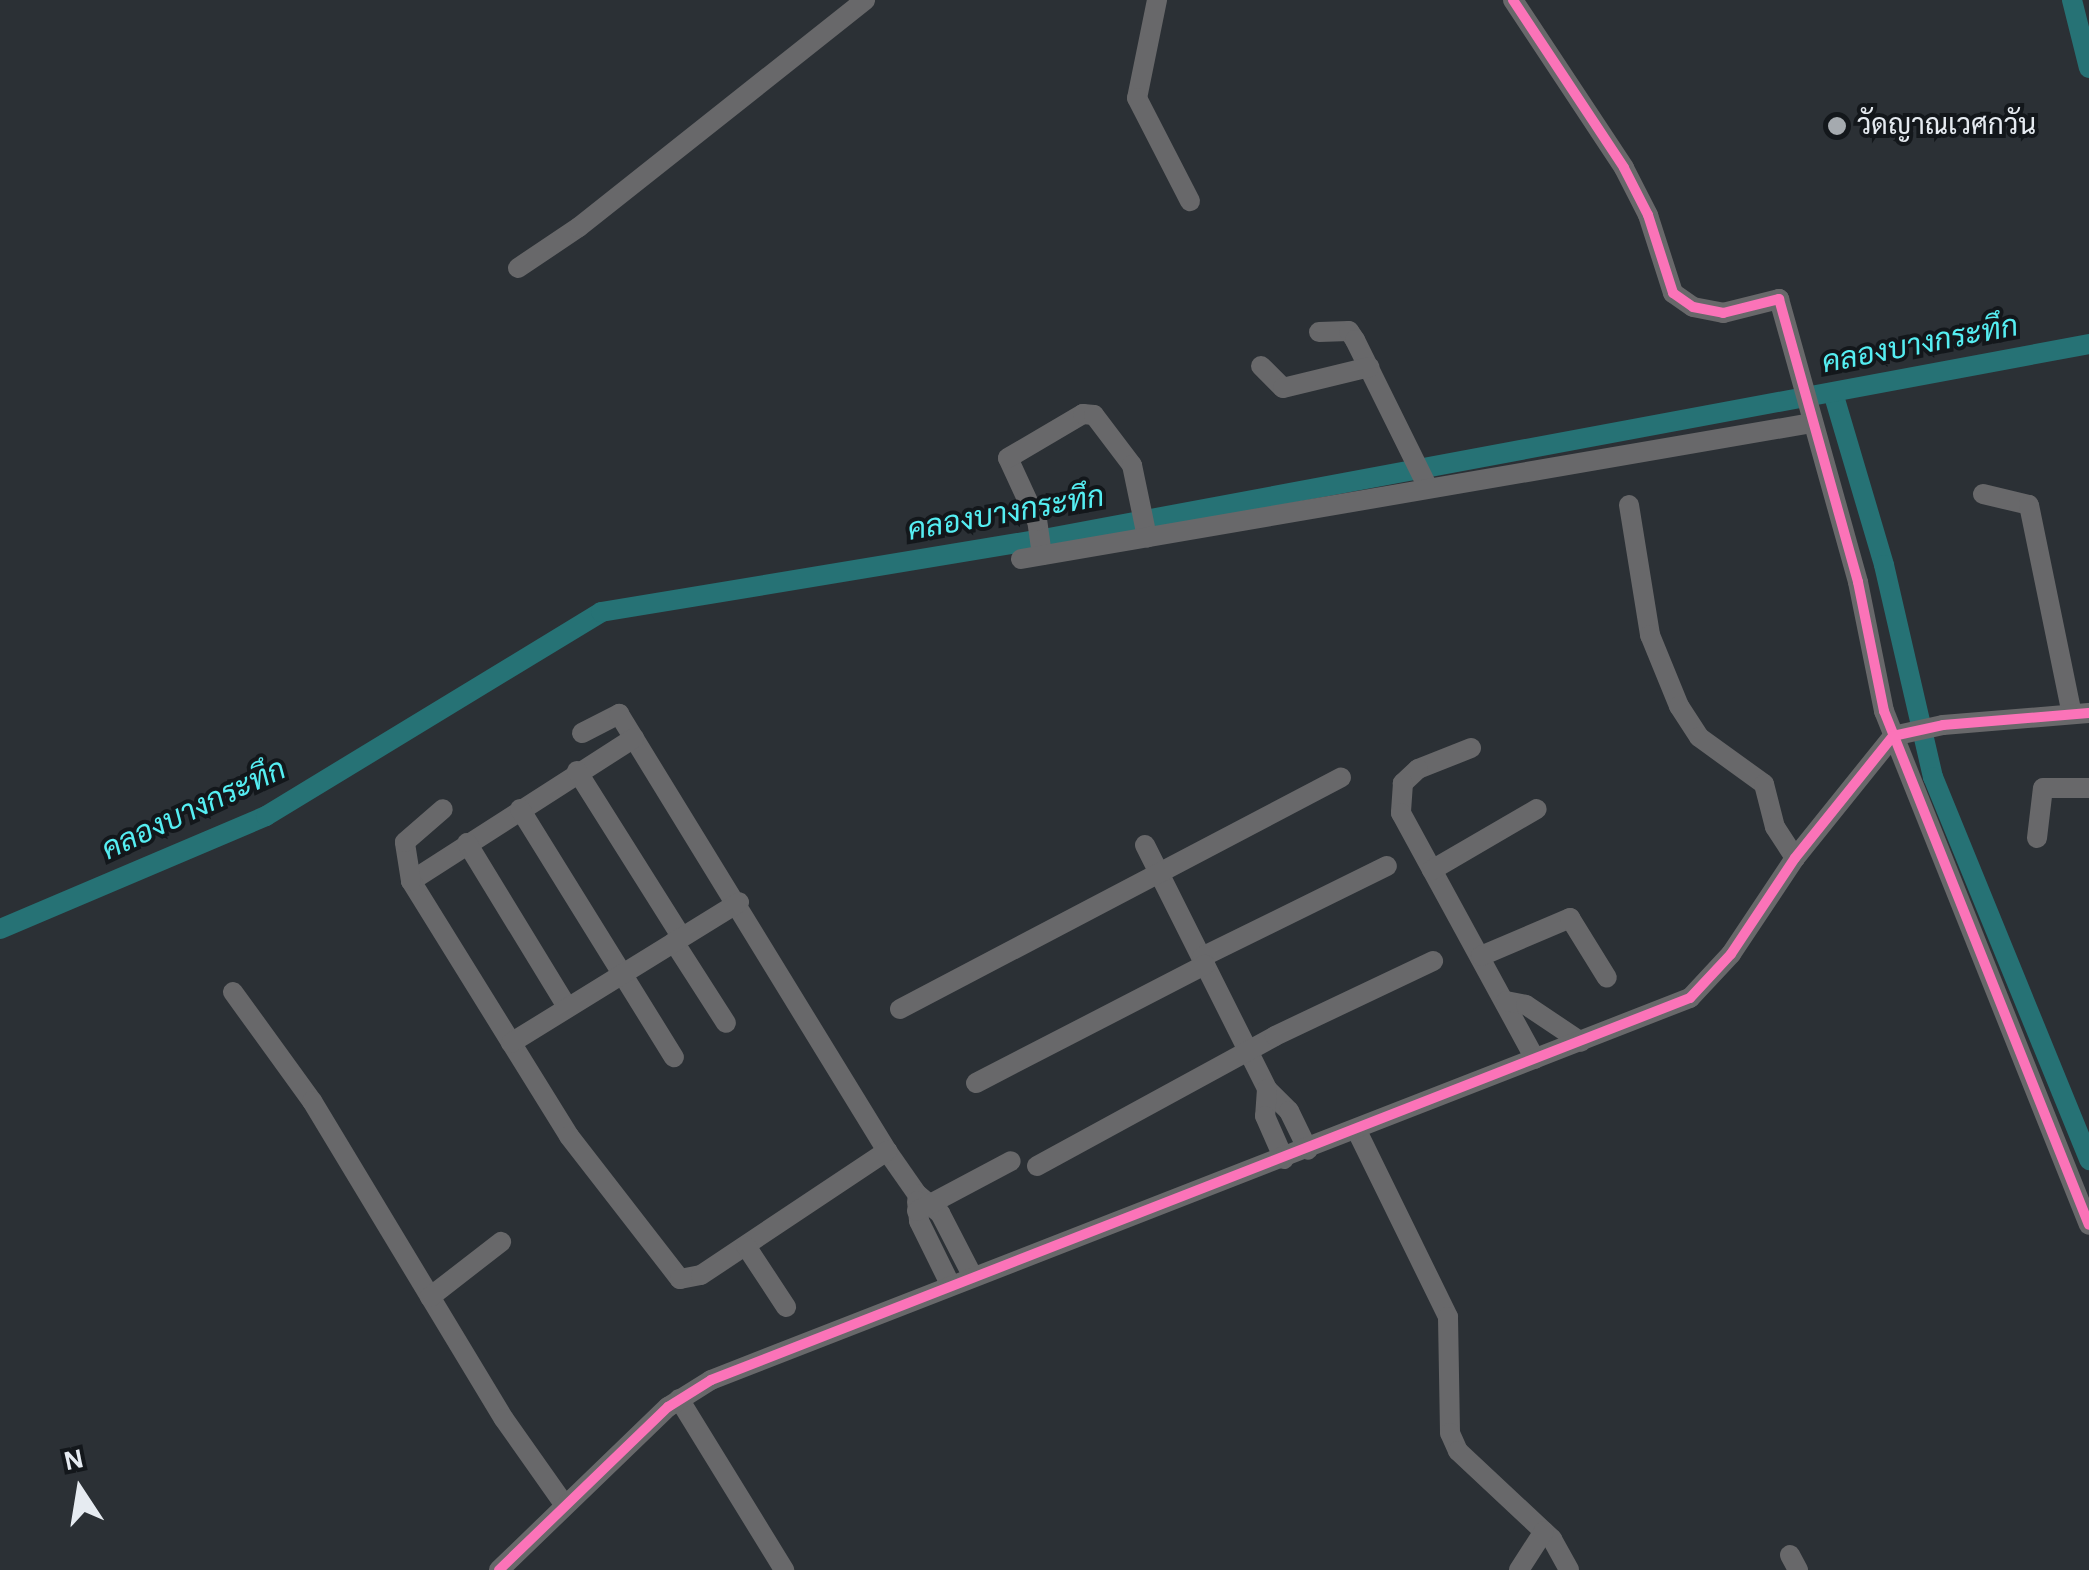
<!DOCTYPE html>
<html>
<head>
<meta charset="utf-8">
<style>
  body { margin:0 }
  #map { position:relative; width:2089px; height:1570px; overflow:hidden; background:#2b3035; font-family:"Alegreya Sans",Sarabun,sans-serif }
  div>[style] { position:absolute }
  .canal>* { height:20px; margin:-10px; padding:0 10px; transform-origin:10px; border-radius:10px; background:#267275 }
  .street>* { height:20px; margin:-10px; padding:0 10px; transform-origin:10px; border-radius:10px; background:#68686a }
  .cycleway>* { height:10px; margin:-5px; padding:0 5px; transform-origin:5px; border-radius:5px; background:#fb73b8 }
  .dots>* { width:28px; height:28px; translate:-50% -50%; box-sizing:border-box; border:5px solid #13171b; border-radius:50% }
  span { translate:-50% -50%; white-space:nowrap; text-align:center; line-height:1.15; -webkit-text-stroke:8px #13171b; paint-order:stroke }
  .poi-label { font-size:28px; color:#e6ebf1 }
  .left { translate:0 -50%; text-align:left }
  .water-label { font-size:30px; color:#55eef2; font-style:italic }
  .north { position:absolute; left:30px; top:1440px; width:100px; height:100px; -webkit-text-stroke:8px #13171b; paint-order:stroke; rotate:348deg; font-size:28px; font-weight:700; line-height:40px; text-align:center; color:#e6ebf1 }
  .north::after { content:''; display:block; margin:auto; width:35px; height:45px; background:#e6ebf1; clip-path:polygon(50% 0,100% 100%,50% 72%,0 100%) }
</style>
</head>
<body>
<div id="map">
  <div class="canal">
    <div style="left:2072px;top:0;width:70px;rotate:76deg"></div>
    <div style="left:1834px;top:396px;width:176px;rotate:73.5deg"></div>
    <div style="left:1884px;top:565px;width:218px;rotate:77deg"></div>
    <div style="left:1933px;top:777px;width:414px;rotate:67.8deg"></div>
    <div style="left:0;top:929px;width:289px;rotate:-23deg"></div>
    <div style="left:266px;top:816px;width:392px;rotate:-31.3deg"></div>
    <div style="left:601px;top:612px;width:443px;rotate:-9.4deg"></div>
    <div style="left:1038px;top:540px;width:1069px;rotate:-10.56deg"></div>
  </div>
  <div class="street">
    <div style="left:1157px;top:0;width:100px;rotate:101.5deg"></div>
    <div style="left:1137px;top:98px;width:116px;rotate:62.8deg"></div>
    <div style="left:1513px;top:0;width:201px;rotate:56.5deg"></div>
    <div style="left:1624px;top:168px;width:53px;rotate:62.9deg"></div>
    <div style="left:1648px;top:215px;width:82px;rotate:72.2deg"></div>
    <div style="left:1673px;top:293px;width:24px;rotate:35deg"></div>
    <div style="left:1693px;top:307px;width:31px;rotate:11deg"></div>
    <div style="left:1723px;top:313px;width:58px;rotate:-14deg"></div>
    <div style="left:1779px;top:299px;width:294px;rotate:74.4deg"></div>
    <div style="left:1858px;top:582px;width:132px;rotate:78.6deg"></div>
    <div style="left:1884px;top:711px;width:553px;rotate:68.26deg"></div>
    <div style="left:518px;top:268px;width:73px;rotate:-33.9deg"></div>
    <div style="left:579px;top:227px;width:365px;rotate:-38.4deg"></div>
    <div style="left:1319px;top:332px;width:30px;rotate:-2deg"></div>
    <div style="left:1349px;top:331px;width:11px;rotate:56deg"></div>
    <div style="left:1355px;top:340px;width:165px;rotate:63.7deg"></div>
    <div style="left:1261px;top:366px;width:31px;rotate:45deg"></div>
    <div style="left:1283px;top:388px;width:89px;rotate:-13.6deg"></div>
    <div style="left:1983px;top:494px;width:47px;rotate:13.4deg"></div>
    <div style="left:2029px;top:505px;width:213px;rotate:78.4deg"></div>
    <div style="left:1629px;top:505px;width:132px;rotate:80.8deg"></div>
    <div style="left:1650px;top:635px;width:77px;rotate:67.8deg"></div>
    <div style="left:1679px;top:706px;width:37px;rotate:57deg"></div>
    <div style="left:1699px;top:737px;width:80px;rotate:35.9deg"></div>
    <div style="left:1764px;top:784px;width:44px;rotate:75.7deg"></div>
    <div style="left:1775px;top:827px;width:37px;rotate:57deg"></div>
    <div style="left:1042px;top:555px;width:34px;rotate:-98deg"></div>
    <div style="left:1037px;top:521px;width:69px;rotate:-114.7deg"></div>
    <div style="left:1008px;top:458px;width:87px;rotate:-30.4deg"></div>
    <div style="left:1083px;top:414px;width:11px;rotate:5deg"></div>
    <div style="left:1094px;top:415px;width:63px;rotate:52.8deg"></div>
    <div style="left:1132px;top:465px;width:74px;rotate:78.2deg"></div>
    <div style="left:1021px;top:559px;width:803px;rotate:-9.76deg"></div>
    <div style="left:582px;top:733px;width:42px;rotate:-27.2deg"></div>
    <div style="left:619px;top:714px;width:513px;rotate:58.48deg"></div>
    <div style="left:887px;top:1151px;width:52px;rotate:55.1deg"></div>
    <div style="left:917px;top:1194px;width:30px;rotate:40deg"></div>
    <div style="left:940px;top:1213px;width:72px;rotate:62.7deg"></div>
    <div style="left:634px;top:738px;width:265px;rotate:147.3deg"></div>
    <div style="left:411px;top:881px;width:300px;rotate:58.2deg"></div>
    <div style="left:569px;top:1136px;width:181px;rotate:52.2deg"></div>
    <div style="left:680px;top:1279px;width:21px;rotate:-11deg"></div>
    <div style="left:701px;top:1275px;width:224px;rotate:-33.7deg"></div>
    <div style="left:1471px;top:748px;width:57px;rotate:158.4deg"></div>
    <div style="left:1418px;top:769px;width:21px;rotate:137deg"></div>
    <div style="left:1403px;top:783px;width:30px;rotate:94deg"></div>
    <div style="left:1401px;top:813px;width:280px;rotate:61.4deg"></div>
    <div style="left:577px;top:771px;width:195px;rotate:57.8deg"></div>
    <div style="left:520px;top:809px;width:292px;rotate:58.2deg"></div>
    <div style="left:2037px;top:838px;width:50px;rotate:-83.2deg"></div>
    <div style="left:2043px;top:788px;width:46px"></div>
    <div style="left:467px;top:843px;width:192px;rotate:58.6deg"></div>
    <div style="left:1145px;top:845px;width:273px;rotate:63.4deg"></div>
    <div style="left:1267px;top:1089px;width:31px;rotate:45deg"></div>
    <div style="left:1289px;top:1111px;width:43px;rotate:64deg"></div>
    <div style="left:1432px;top:870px;width:121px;rotate:-30.2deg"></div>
    <div style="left:411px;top:881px;width:39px;rotate:-99deg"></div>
    <div style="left:405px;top:842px;width:50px;rotate:-41deg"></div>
    <div style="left:674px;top:942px;width:96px;rotate:57.3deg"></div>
    <div style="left:1481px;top:956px;width:97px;rotate:-23.1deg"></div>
    <div style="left:1570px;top:918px;width:70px;rotate:58.3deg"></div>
    <div style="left:1202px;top:957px;width:206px;rotate:-26.2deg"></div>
    <div style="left:233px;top:992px;width:135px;rotate:54.1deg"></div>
    <div style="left:312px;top:1101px;width:371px;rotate:58.9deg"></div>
    <div style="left:504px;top:1419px;width:104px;rotate:54.8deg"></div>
    <div style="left:1506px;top:1001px;width:20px;rotate:11deg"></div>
    <div style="left:1526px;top:1005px;width:66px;rotate:33.9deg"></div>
    <div style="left:900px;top:1009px;width:498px;rotate:-27.7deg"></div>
    <div style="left:511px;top:1043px;width:268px;rotate:-31.7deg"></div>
    <div style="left:976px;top:1083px;width:258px;rotate:-27.3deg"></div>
    <div style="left:1267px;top:1089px;width:27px;rotate:94deg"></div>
    <div style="left:1265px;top:1116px;width:47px;rotate:66.2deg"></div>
    <div style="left:1357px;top:1131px;width:207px;rotate:63.9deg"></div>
    <div style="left:1448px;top:1317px;width:116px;rotate:89deg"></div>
    <div style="left:1450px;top:1433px;width:20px;rotate:66deg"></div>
    <div style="left:1458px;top:1451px;width:129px;rotate:43.1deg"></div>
    <div style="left:1552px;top:1539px;width:35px;rotate:61deg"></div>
    <div style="left:1037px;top:1166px;width:271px;rotate:-28.6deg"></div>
    <div style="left:1275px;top:1036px;width:175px;rotate:-25.4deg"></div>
    <div style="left:917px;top:1201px;width:20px;rotate:84deg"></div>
    <div style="left:919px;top:1221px;width:72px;rotate:63.8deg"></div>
    <div style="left:917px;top:1211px;width:106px;rotate:-28deg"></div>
    <div style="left:746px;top:1246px;width:73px;rotate:56.7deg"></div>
    <div style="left:430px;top:1297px;width:90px;rotate:-37.8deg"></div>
    <div style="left:679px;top:1399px;width:201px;rotate:58.4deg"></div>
    <div style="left:1790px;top:1555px;width:17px;rotate:62deg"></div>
    <div style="left:499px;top:1570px;width:235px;rotate:-44deg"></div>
    <div style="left:668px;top:1407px;width:51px;rotate:-32.1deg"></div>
    <div style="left:711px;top:1380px;width:1051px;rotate:-21.32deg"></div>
    <div style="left:1690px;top:998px;width:60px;rotate:-47deg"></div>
    <div style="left:1731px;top:954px;width:115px;rotate:-56.3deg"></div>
    <div style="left:1795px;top:858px;width:156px;rotate:-51.2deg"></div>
    <div style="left:1893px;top:736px;width:51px;rotate:-12.4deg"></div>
    <div style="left:1943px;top:725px;width:146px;rotate:-4.7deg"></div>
    <div style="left:1519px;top:1570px;width:46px;rotate:-57.3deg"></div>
  </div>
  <div class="cycleway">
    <div style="left:1513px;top:0;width:201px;rotate:56.5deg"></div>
    <div style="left:1624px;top:168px;width:53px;rotate:62.9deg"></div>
    <div style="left:1648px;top:215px;width:82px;rotate:72.2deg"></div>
    <div style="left:1673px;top:293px;width:24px;rotate:35deg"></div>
    <div style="left:1693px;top:307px;width:31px;rotate:11deg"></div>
    <div style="left:1723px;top:313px;width:58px;rotate:-14deg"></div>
    <div style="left:1779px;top:299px;width:294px;rotate:74.4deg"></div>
    <div style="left:1858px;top:582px;width:132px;rotate:78.6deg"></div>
    <div style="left:1884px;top:711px;width:553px;rotate:68.26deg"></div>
    <div style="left:499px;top:1570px;width:235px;rotate:-44deg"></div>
    <div style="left:668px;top:1407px;width:51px;rotate:-32.1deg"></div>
    <div style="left:711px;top:1380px;width:1051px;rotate:-21.32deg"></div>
    <div style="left:1690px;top:998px;width:60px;rotate:-47deg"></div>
    <div style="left:1731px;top:954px;width:115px;rotate:-56.3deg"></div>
    <div style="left:1795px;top:858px;width:156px;rotate:-51.2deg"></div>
    <div style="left:1893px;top:736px;width:51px;rotate:-12.4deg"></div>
    <div style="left:1943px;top:725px;width:146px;rotate:-4.7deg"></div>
  </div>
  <div class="dots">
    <div style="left:1837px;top:126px;background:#a5aaaf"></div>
  </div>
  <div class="poi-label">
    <span class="left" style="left:1857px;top:126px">วัดญาณเวศกวัน</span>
  </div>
  <div class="water-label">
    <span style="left:1920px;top:345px;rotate:-11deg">คลองบางกระทึก</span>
    <span style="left:1006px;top:514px;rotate:-10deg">คลองบางกระทึก</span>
    <span style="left:194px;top:810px;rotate:-25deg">คลองบางกระทึก</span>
  </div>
  <div class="north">N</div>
</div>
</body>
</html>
